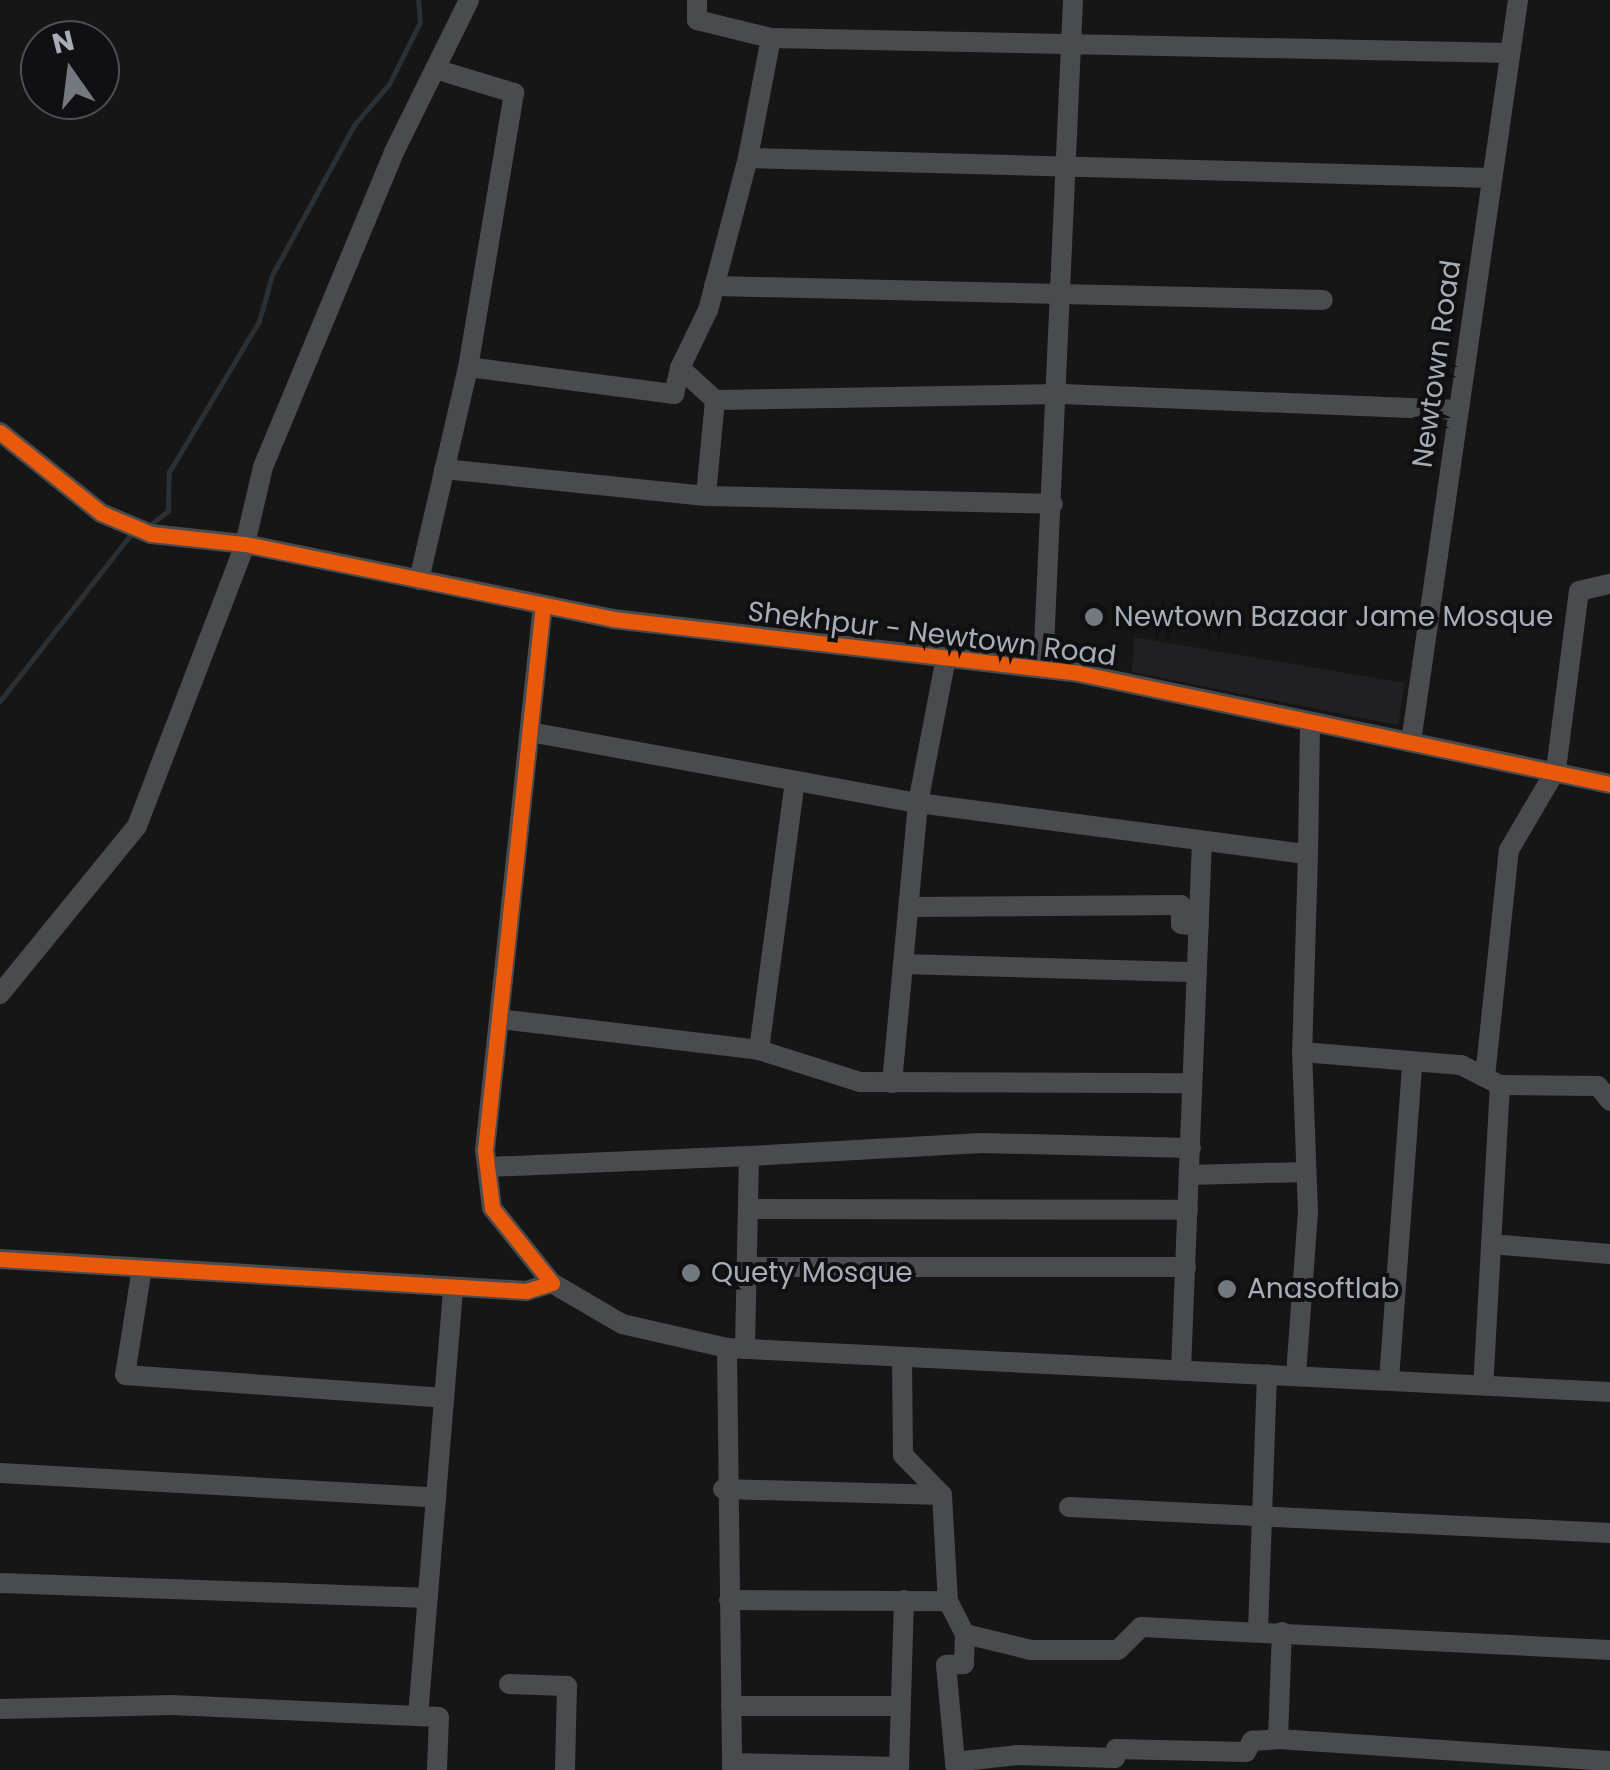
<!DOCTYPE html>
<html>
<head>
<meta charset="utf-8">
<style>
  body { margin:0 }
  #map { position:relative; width:1610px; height:1770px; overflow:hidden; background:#161616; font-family:Poppins,sans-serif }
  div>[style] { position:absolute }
  .built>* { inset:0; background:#202022 }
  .stream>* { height:5px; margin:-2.5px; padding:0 2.5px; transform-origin:2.5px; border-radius:2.5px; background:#293137 }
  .minor>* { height:20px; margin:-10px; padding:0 10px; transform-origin:10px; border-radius:10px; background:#4a4b4f }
  .cycleway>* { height:15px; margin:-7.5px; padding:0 7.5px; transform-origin:7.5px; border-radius:7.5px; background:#e8590c }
  .dots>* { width:28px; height:28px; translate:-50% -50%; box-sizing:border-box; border:5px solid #101012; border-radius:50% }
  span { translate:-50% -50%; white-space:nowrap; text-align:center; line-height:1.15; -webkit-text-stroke:8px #101012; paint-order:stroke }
  .street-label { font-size:28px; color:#a7adb7 }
  .poi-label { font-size:28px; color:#a7adb7 }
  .left { translate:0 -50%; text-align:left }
  .north { position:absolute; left:20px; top:20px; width:100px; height:100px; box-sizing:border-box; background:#101012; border:2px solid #4c4f54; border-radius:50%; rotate:346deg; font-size:28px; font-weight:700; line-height:40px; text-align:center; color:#a7adb7 }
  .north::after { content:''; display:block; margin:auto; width:35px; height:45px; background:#74787f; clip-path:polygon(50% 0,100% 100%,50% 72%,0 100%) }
</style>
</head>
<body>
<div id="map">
  <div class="built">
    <div style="clip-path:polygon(1134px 637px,1405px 683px,1398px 725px,1132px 672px)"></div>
  </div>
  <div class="stream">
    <div style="left:150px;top:525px;width:23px;rotate:-38deg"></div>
    <div style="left:168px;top:511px;width:39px;rotate:-89deg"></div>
    <div style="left:169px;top:472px;width:176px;rotate:-59.2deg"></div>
    <div style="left:259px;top:321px;width:48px;rotate:-74.2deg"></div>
    <div style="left:272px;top:275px;width:171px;rotate:-61.3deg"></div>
    <div style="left:354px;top:125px;width:54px;rotate:-49.5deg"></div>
    <div style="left:389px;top:84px;width:69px;rotate:-63.4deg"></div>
    <div style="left:420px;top:22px;width:22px;rotate:-95deg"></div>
    <div style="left:0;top:701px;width:212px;rotate:-51.9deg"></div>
  </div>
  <div class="minor">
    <div style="left:697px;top:0;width:20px;rotate:90deg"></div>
    <div style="left:697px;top:20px;width:76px;rotate:13.7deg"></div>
    <div style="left:771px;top:38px;width:739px;rotate:1.16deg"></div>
    <div style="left:771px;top:38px;width:122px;rotate:100.9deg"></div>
    <div style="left:748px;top:158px;width:744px;rotate:1.54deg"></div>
    <div style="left:435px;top:69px;width:83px;rotate:16.9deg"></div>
    <div style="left:514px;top:93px;width:278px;rotate:99.5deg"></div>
    <div style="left:468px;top:367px;width:208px;rotate:7.5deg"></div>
    <div style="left:674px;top:394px;width:27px;rotate:-77deg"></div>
    <div style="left:748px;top:158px;width:157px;rotate:104.7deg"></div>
    <div style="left:708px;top:310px;width:64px;rotate:115.8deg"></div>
    <div style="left:680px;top:368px;width:47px;rotate:42.4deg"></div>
    <div style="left:715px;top:400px;width:96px;rotate:95.4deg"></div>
    <div style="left:706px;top:496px;width:347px;rotate:1.3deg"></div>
    <div style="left:714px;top:286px;width:609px;rotate:1.32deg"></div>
    <div style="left:715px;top:400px;width:347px;rotate:-1deg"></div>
    <div style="left:1062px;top:394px;width:397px;rotate:2.3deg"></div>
    <div style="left:0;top:432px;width:129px;rotate:38.7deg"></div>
    <div style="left:101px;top:513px;width:54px;rotate:22.8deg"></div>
    <div style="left:151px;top:534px;width:95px;rotate:6.1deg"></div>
    <div style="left:245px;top:544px;width:376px;rotate:11.5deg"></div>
    <div style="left:613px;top:619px;width:468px;rotate:6.6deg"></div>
    <div style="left:1078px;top:673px;width:543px;rotate:11.79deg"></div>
    <div style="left:444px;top:469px;width:263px;rotate:5.9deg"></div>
    <div style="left:419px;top:580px;width:219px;rotate:-77deg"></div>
    <div style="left:1043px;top:669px;width:670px;rotate:-87.43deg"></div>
    <div style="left:530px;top:732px;width:394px;rotate:10.4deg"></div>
    <div style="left:918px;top:803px;width:148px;rotate:-79.1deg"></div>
    <div style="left:1412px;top:735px;width:743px;rotate:-81.79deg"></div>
    <div style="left:1308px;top:854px;width:198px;rotate:91.7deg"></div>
    <div style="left:1302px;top:1052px;width:160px;rotate:4.7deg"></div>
    <div style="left:1461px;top:1065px;width:44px;rotate:27.1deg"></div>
    <div style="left:1500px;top:1085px;width:300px;rotate:93.2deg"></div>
    <div style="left:909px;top:907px;width:272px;rotate:-0.4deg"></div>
    <div style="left:1181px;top:905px;width:19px;rotate:90deg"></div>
    <div style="left:1181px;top:924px;width:18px;rotate:6deg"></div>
    <div style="left:903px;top:964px;width:294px;rotate:1.6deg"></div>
    <div style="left:0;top:994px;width:217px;rotate:-50.8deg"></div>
    <div style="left:137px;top:826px;width:302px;rotate:-69deg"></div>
    <div style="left:245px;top:544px;width:79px;rotate:-76.8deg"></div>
    <div style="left:263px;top:467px;width:341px;rotate:-67.4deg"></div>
    <div style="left:394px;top:152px;width:169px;rotate:-63.7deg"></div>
    <div style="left:500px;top:1019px;width:261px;rotate:6.8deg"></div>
    <div style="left:759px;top:1050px;width:106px;rotate:17.6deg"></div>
    <div style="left:860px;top:1082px;width:332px;rotate:0.2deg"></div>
    <div style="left:759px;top:1050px;width:271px;rotate:-82.4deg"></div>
    <div style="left:1485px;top:1077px;width:228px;rotate:-84deg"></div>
    <div style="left:1509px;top:850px;width:93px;rotate:-59.6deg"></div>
    <div style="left:1556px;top:770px;width:180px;rotate:-82.7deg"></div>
    <div style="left:1579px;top:591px;width:32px;rotate:-13deg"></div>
    <div style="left:892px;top:1083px;width:281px;rotate:-84.7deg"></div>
    <div style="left:918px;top:803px;width:393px;rotate:7.5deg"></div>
    <div style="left:1308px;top:854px;width:130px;rotate:-89.1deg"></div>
    <div style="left:1500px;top:1085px;width:98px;rotate:0.6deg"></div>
    <div style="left:1598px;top:1086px;width:19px;rotate:51deg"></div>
    <div style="left:749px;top:1156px;width:233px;rotate:-3.2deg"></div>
    <div style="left:982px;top:1143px;width:209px;rotate:1.4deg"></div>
    <div style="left:488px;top:1167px;width:261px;rotate:-2.4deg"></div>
    <div style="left:749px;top:1156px;width:193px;rotate:91.2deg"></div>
    <div style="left:1190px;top:1175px;width:116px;rotate:-1.5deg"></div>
    <div style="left:748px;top:1209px;width:440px;rotate:0.1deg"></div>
    <div style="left:1491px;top:1244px;width:119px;rotate:4.8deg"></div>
    <div style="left:0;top:1259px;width:527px;rotate:3.48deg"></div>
    <div style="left:526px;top:1291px;width:27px;rotate:-17deg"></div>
    <div style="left:552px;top:1283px;width:96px;rotate:-128.7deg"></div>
    <div style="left:492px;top:1208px;width:58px;rotate:-96.9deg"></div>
    <div style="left:485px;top:1150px;width:548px;rotate:-83.93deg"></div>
    <div style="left:746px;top:1267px;width:440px"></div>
    <div style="left:142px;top:1268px;width:108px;rotate:99deg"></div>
    <div style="left:125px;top:1375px;width:320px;rotate:4.1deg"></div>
    <div style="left:552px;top:1283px;width:81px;rotate:30.4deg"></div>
    <div style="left:622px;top:1324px;width:108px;rotate:12.9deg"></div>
    <div style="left:727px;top:1348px;width:884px;rotate:2.85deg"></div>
    <div style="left:727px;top:1348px;width:422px;rotate:89.3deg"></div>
    <div style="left:902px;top:1359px;width:96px;rotate:89.4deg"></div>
    <div style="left:903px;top:1455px;width:56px;rotate:45.7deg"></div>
    <div style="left:942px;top:1495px;width:106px;rotate:86.8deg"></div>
    <div style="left:948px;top:1601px;width:37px;rotate:63deg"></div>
    <div style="left:965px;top:1634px;width:30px;rotate:92deg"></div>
    <div style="left:964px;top:1664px;width:18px;rotate:177deg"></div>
    <div style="left:946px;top:1665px;width:97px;rotate:84.7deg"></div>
    <div style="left:1181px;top:1370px;width:529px;rotate:-87.73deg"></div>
    <div style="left:1296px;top:1375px;width:162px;rotate:-85.8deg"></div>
    <div style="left:1308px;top:1213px;width:161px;rotate:-92.1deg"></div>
    <div style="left:1389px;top:1380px;width:317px;rotate:-85.8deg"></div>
    <div style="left:0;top:1473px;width:437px;rotate:3.2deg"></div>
    <div style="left:723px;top:1489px;width:219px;rotate:1.6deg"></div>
    <div style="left:1069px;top:1507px;width:542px;rotate:2.75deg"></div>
    <div style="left:0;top:1583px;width:428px;rotate:2deg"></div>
    <div style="left:729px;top:1600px;width:219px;rotate:0.3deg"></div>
    <div style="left:1258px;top:1631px;width:257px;rotate:-88deg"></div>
    <div style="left:965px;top:1634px;width:68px;rotate:13.6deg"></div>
    <div style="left:1031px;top:1650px;width:87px"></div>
    <div style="left:1118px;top:1650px;width:33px;rotate:-45deg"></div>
    <div style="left:1141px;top:1627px;width:470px;rotate:2.8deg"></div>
    <div style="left:509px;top:1684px;width:58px;rotate:2deg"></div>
    <div style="left:567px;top:1686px;width:84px;rotate:91.4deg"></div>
    <div style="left:731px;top:1706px;width:167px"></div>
    <div style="left:0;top:1709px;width:172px;rotate:-1.3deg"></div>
    <div style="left:172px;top:1705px;width:267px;rotate:2.6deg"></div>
    <div style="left:439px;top:1717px;width:53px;rotate:92.2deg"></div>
    <div style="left:418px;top:1716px;width:430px;rotate:-85.3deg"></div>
    <div style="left:1278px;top:1739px;width:107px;rotate:-87.9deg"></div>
    <div style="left:732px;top:1763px;width:167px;rotate:1.4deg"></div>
    <div style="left:899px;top:1767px;width:167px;rotate:-88.3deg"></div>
    <div style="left:956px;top:1770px;width:8px;rotate:-97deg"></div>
    <div style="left:955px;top:1762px;width:62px;rotate:-6.4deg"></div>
    <div style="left:1017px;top:1755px;width:98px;rotate:1.8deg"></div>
    <div style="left:1115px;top:1758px;width:9px;rotate:-84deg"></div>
    <div style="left:1116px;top:1749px;width:130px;rotate:1.3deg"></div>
    <div style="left:1246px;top:1752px;width:13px;rotate:-61deg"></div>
    <div style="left:1252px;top:1741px;width:26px;rotate:-4deg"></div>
    <div style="left:1278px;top:1739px;width:333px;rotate:3.8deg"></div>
  </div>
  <div class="cycleway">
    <div style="left:0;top:432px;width:129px;rotate:38.7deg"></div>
    <div style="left:101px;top:513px;width:54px;rotate:22.8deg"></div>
    <div style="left:151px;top:534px;width:95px;rotate:6.1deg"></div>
    <div style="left:245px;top:544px;width:376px;rotate:11.5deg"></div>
    <div style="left:613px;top:619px;width:468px;rotate:6.6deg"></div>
    <div style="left:1078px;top:673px;width:543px;rotate:11.79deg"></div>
    <div style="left:0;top:1259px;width:527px;rotate:3.48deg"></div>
    <div style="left:526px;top:1291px;width:27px;rotate:-17deg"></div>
    <div style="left:552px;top:1283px;width:96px;rotate:-128.7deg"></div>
    <div style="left:492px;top:1208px;width:58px;rotate:-96.9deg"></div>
    <div style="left:485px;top:1150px;width:548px;rotate:-83.93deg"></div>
  </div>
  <div class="dots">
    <div style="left:1094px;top:617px;background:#74787f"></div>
    <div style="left:691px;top:1273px;background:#74787f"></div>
    <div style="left:1227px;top:1289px;background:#74787f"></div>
  </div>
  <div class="street-label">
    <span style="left:1437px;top:364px;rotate:-82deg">Newtown Road</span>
    <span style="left:932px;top:634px;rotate:7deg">Shekhpur - Newtown Road</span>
  </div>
  <div class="poi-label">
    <span class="left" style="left:1114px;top:617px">Newtown Bazaar Jame Mosque</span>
    <span class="left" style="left:711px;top:1273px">Quety Mosque</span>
    <span class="left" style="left:1247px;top:1289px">Anasoftlab</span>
  </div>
  <div class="north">N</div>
</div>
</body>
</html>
